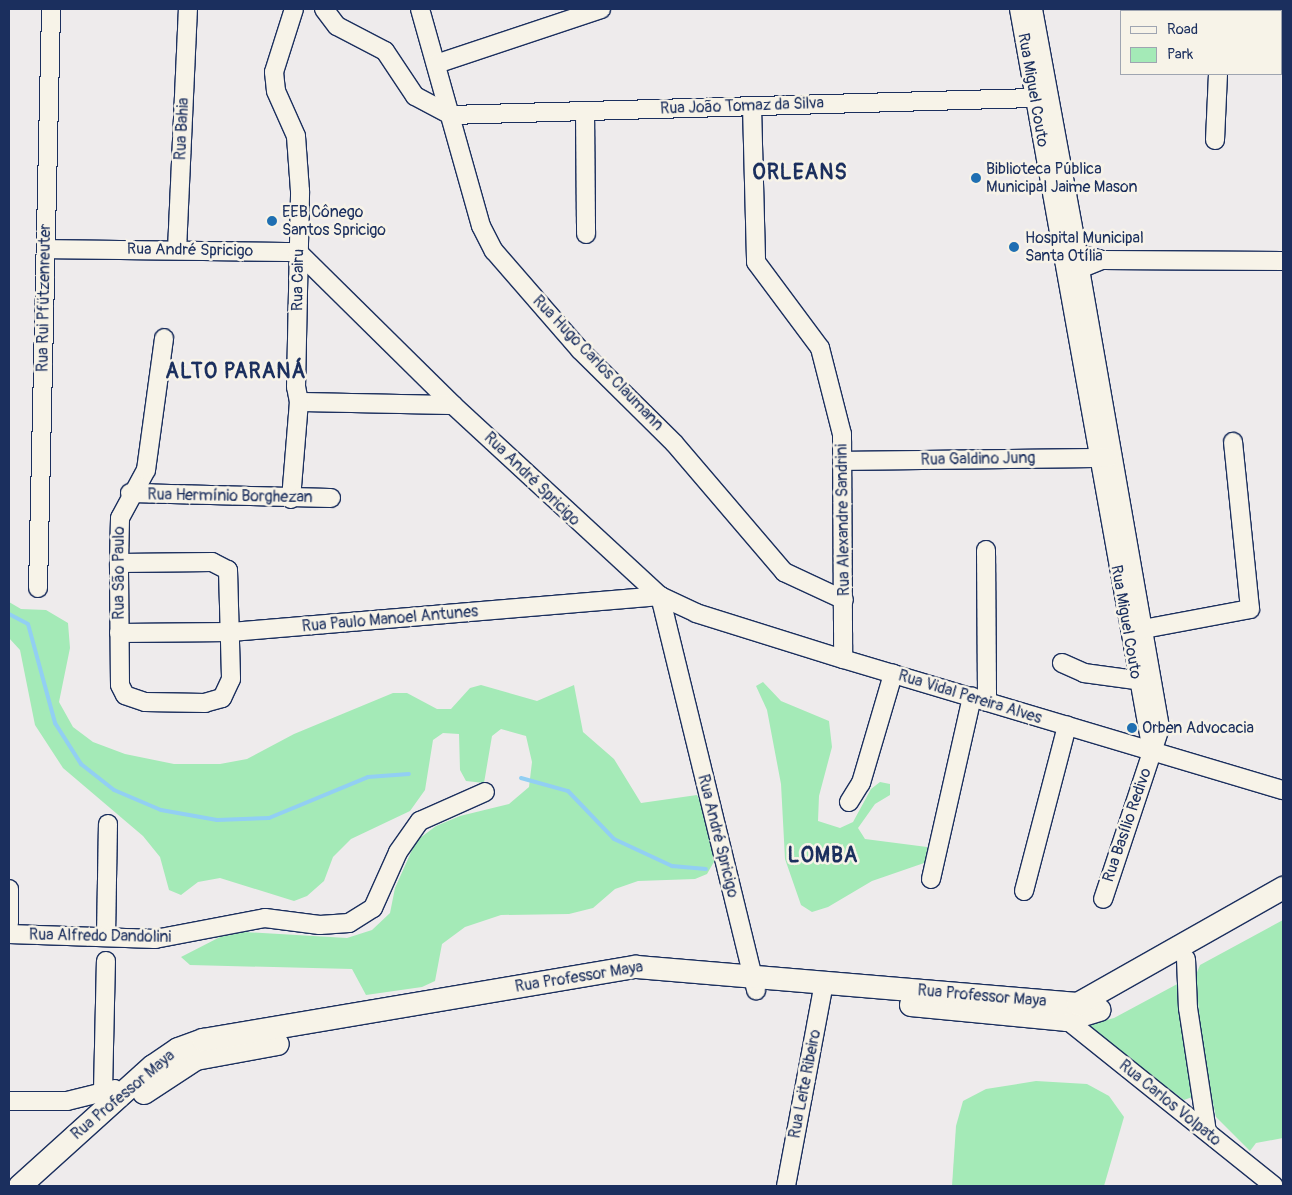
<!DOCTYPE html>
<html>
<head>
<meta charset="utf-8">
<style>
  body { margin:0 }
  #map { position:relative; width:1292px; height:1195px; overflow:hidden; background:#eeebec; font-family:Pangolin,sans-serif }
  div>[style] { position:absolute }
  .green>* { inset:0; background:#a4eab7 }
  .stream>* { height:4px; margin:-2px; padding:0 2px; transform-origin:2px; border-radius:2px; background:#92cff3 }
  .roads { filter:drop-shadow(1px 0 #1b2f5e) drop-shadow(-1px 0 #1b2f5e) drop-shadow(0 1px #1b2f5e) drop-shadow(0 -1px #1b2f5e) }
  .minor>* { height:18px; margin:-9px; padding:0 9px; transform-origin:9px; border-radius:9px; background:#f7f3e8 }
  .major>* { height:22px; margin:-11px; padding:0 11px; transform-origin:11px; border-radius:11px; background:#f7f3e8 }
  .dots>* { width:14px; height:14px; translate:-50% -50%; box-sizing:border-box; border:2px solid #f7f3e8; border-radius:50% }
  span { translate:-50% -50%; white-space:nowrap; text-align:center; line-height:1.15; -webkit-text-stroke:5px #f7f3e8; paint-order:stroke }
  .street-label { font-size:16px; color:#1b2f5e }
  .poi-label { font-size:16px; color:#1b2f5e }
  .left { translate:0 -50%; text-align:left }
  .district-label { font-size:21px; color:#1b2f5e; font-weight:700; letter-spacing:1px }
  .frame { position:absolute; inset:0; border:10px solid #1b2f5e; pointer-events:none }
  .legend { position:absolute; left:1120px; top:10px; width:162px; height:65px; box-sizing:border-box; background:#f7f3e8; border:1px solid #9fa5b1; margin:0; padding:6px 9px; list-style:none; font-size:15px; color:#1b2f5e }
  .legend li { display:flex; align-items:center; gap:10px; height:25px }
  .legend b { width:25px; border:1px solid #9fa5b1 }
</style>
</head>
<body>
<div id="map">
  <div class="green">
    <div style="clip-path:polygon(9px 602px,21px 609px,46px 610px,68px 623px,70px 648px,59px 702px,73px 727px,93px 742px,125px 754px,174px 764px,220px 764px,247px 759px,294px 734px,393px 693px,407px 693px,437px 709px,451px 709px,470px 688px,481px 685px,537px 701px,574px 685px,583px 732px,614px 759px,641px 803px,697px 795px,707px 817px,715px 860px,707px 874px,695px 879px,638px 881px,615px 889px,593px 908px,569px 914px,501px 915px,465px 927px,442px 944px,435px 981px,422px 987px,366px 995px,352px 969px,190px 965px,181px 957px,220px 937px,244px 932px,347px 938px,372px 930px,390px 913px,395px 888px,416px 841px,436px 826px,460px 816px,509px 804px,529px 787px,532px 762px,526px 736px,501px 729px,492px 736px,484px 783px,466px 781px,460px 770px,459px 734px,443px 733px,433px 740px,425px 790px,410px 811px,351px 839px,333px 857px,324px 881px,307px 896px,294px 901px,220px 878px,198px 882px,181px 895px,169px 890px,160px 857px,143px 836px,63px 768px,35px 725px,20px 650px,9px 638px)"></div>
    <div style="clip-path:polygon(763px 682px,781px 701px,829px 721px,832px 747px,819px 796px,818px 821px,840px 828px,853px 822px,871px 789px,880px 782px,890px 784px,890px 795px,875px 804px,858px 828px,865px 839px,927px 847px,927px 862px,872px 881px,828px 907px,812px 912px,801px 905px,785px 859px,781px 784px,767px 710px,756px 686px)"></div>
    <div style="clip-path:polygon(1283px 920px,1283px 1138px,1256px 1143px,1250px 1151px,1216px 1117px,1202px 1053px,1196px 975px,1200px 965px)"></div>
    <div style="clip-path:polygon(1181px 982px,1195px 1096px,1184px 1100px,1084px 1026px,1114px 1018px)"></div>
    <div style="clip-path:polygon(1036px 1081px,1087px 1084px,1109px 1096px,1124px 1117px,1104px 1186px,952px 1186px,956px 1126px,963px 1101px,986px 1089px)"></div>
  </div>
  <div class="stream">
    <div style="left:9px;top:614px;width:21px;rotate:28deg"></div>
    <div style="left:28px;top:624px;width:103px;rotate:74.7deg"></div>
    <div style="left:55px;top:723px;width:49px;rotate:57.6deg"></div>
    <div style="left:81px;top:764px;width:42px;rotate:38.2deg"></div>
    <div style="left:114px;top:790px;width:51px;rotate:23.1deg"></div>
    <div style="left:161px;top:810px;width:57px;rotate:10.1deg"></div>
    <div style="left:217px;top:820px;width:52px;rotate:-2.2deg"></div>
    <div style="left:269px;top:818px;width:107px;rotate:-22.5deg"></div>
    <div style="left:368px;top:777px;width:41px;rotate:-4.2deg"></div>
    <div style="left:521px;top:778px;width:49px;rotate:15.5deg"></div>
    <div style="left:568px;top:791px;width:66px;rotate:46.2deg"></div>
    <div style="left:614px;top:839px;width:64px;rotate:25deg"></div>
    <div style="left:672px;top:866px;width:34px;rotate:5deg"></div>
  </div>
  <div class="roads">
    <div class="minor">
      <div style="left:324px;top:9px;width:21px;rotate:53deg"></div>
      <div style="left:337px;top:26px;width:54px;rotate:27.5deg"></div>
      <div style="left:385px;top:51px;width:54px;rotate:56.3deg"></div>
      <div style="left:415px;top:96px;width:40px;rotate:28deg"></div>
      <div style="left:450px;top:115px;width:584px;rotate:-1.67deg"></div>
      <div style="left:420px;top:9px;width:225px;rotate:74.3deg"></div>
      <div style="left:481px;top:226px;width:28px;rotate:63deg"></div>
      <div style="left:494px;top:251px;width:131px;rotate:49deg"></div>
      <div style="left:580px;top:350px;width:132px;rotate:44.7deg"></div>
      <div style="left:674px;top:443px;width:170px;rotate:49.5deg"></div>
      <div style="left:784px;top:572px;width:66px;rotate:25deg"></div>
      <div style="left:1019px;top:9px;width:754px;rotate:79.84deg"></div>
      <div style="left:1033px;top:9px;width:249px;rotate:79.6deg"></div>
      <div style="left:1078px;top:254px;width:25px;rotate:14deg"></div>
      <div style="left:1102px;top:260px;width:181px;rotate:0.3deg"></div>
      <div style="left:1142px;top:9px;width:2px;rotate:63deg"></div>
      <div style="left:1221px;top:11px;width:2px;rotate:-90deg"></div>
      <div style="left:436px;top:64px;width:174px;rotate:-18.4deg"></div>
      <div style="left:752px;top:106px;width:156px;rotate:88.5deg"></div>
      <div style="left:756px;top:262px;width:107px;rotate:53.3deg"></div>
      <div style="left:820px;top:348px;width:89px;rotate:75.7deg"></div>
      <div style="left:842px;top:434px;width:225px;rotate:89.7deg"></div>
      <div style="left:585px;top:111px;width:123px;rotate:89.5deg"></div>
      <div style="left:1215px;top:140px;width:66px;rotate:-87.4deg"></div>
      <div style="left:46px;top:249px;width:252px;rotate:0.7deg"></div>
      <div style="left:298px;top:252px;width:218px;rotate:44.6deg"></div>
      <div style="left:453px;top:405px;width:282px;rotate:42.7deg"></div>
      <div style="left:660px;top:596px;width:406px;rotate:76.3deg"></div>
      <div style="left:177px;top:250px;width:241px;rotate:-87.4deg"></div>
      <div style="left:1102px;top:260px;width:24px;rotate:158deg"></div>
      <div style="left:1080px;top:269px;width:466px;rotate:80.1deg"></div>
      <div style="left:1160px;top:728px;width:180px;rotate:108.4deg"></div>
      <div style="left:299px;top:402px;width:154px;rotate:1.1deg"></div>
      <div style="left:844px;top:461px;width:264px;rotate:-0.7deg"></div>
      <div style="left:130px;top:493px;width:201px;rotate:1.4deg"></div>
      <div style="left:291px;top:499px;width:97px;rotate:-85.3deg"></div>
      <div style="left:299px;top:402px;width:15px;rotate:-101deg"></div>
      <div style="left:296px;top:387px;width:196px;rotate:-88.8deg"></div>
      <div style="left:300px;top:191px;width:55px;rotate:-94.2deg"></div>
      <div style="left:296px;top:136px;width:49px;rotate:-114deg"></div>
      <div style="left:276px;top:91px;width:19px;rotate:-96deg"></div>
      <div style="left:274px;top:72px;width:66px;rotate:-72.4deg"></div>
      <div style="left:986px;top:550px;width:152px;rotate:89.6deg"></div>
      <div style="left:119px;top:563px;width:93px;rotate:-0.6deg"></div>
      <div style="left:212px;top:562px;width:18px;rotate:27deg"></div>
      <div style="left:228px;top:570px;width:109px;rotate:88.4deg"></div>
      <div style="left:231px;top:679px;width:21px;rotate:115deg"></div>
      <div style="left:222px;top:698px;width:18px;rotate:164deg"></div>
      <div style="left:205px;top:703px;width:60px;rotate:-179deg"></div>
      <div style="left:145px;top:702px;width:21px;rotate:-161deg"></div>
      <div style="left:125px;top:695px;width:11px;rotate:-117deg"></div>
      <div style="left:120px;top:685px;width:122px;rotate:-90.5deg"></div>
      <div style="left:119px;top:563px;width:45px;rotate:-88.7deg"></div>
      <div style="left:120px;top:518px;width:55px;rotate:-61.6deg"></div>
      <div style="left:146px;top:470px;width:133px;rotate:-82.2deg"></div>
      <div style="left:38px;top:588px;width:579px;rotate:-88.71deg"></div>
      <div style="left:1133px;top:631px;width:119px;rotate:-10.6deg"></div>
      <div style="left:1250px;top:609px;width:168px;rotate:-95.8deg"></div>
      <div style="left:119px;top:633px;width:112px;rotate:-0.5deg"></div>
      <div style="left:231px;top:632px;width:431px;rotate:-4.8deg"></div>
      <div style="left:660px;top:596px;width:40px;rotate:25deg"></div>
      <div style="left:696px;top:613px;width:154px;rotate:17.4deg"></div>
      <div style="left:843px;top:659px;width:459px;rotate:16.6deg"></div>
      <div style="left:1062px;top:663px;width:24px;rotate:24deg"></div>
      <div style="left:1084px;top:673px;width:52px;rotate:7.7deg"></div>
      <div style="left:849px;top:802px;width:22px;rotate:-58deg"></div>
      <div style="left:861px;top:783px;width:114px;rotate:-73.6deg"></div>
      <div style="left:931px;top:879px;width:187px;rotate:-77.3deg"></div>
      <div style="left:1024px;top:891px;width:171px;rotate:-75.4deg"></div>
      <div style="left:9px;top:923px;width:34px;rotate:-90deg"></div>
      <div style="left:9px;top:934px;width:146px;rotate:2deg"></div>
      <div style="left:155px;top:939px;width:112px;rotate:-10.8deg"></div>
      <div style="left:265px;top:918px;width:55px;rotate:7.3deg"></div>
      <div style="left:320px;top:925px;width:29px;rotate:-4deg"></div>
      <div style="left:349px;top:923px;width:28px;rotate:-32deg"></div>
      <div style="left:373px;top:908px;width:61px;rotate:-65.9deg"></div>
      <div style="left:398px;top:852px;width:38px;rotate:-55deg"></div>
      <div style="left:420px;top:821px;width:71px;rotate:-24deg"></div>
      <div style="left:106px;top:937px;width:113px;rotate:-89deg"></div>
      <div style="left:1186px;top:959px;width:49px;rotate:87.7deg"></div>
      <div style="left:1188px;top:1008px;width:125px;rotate:81.3deg"></div>
      <div style="left:1067px;top:1020px;width:265px;rotate:38.7deg"></div>
      <div style="left:103px;top:1091px;width:130px;rotate:-88.7deg"></div>
      <div style="left:9px;top:1101px;width:58px"></div>
      <div style="left:67px;top:1101px;width:49px;rotate:-14deg"></div>
      <div style="left:786px;top:1186px;width:208px;rotate:-79.4deg"></div>
    </div>
    <div class="major">
      <div style="left:911px;top:1005px;width:157px;rotate:5.5deg"></div>
      <div style="left:1067px;top:1020px;width:34px;rotate:-17deg"></div>
      <div style="left:144px;top:1093px;width:62px;rotate:-33.2deg"></div>
      <div style="left:196px;top:1059px;width:83px;rotate:-10.4deg"></div>
      <div style="left:20px;top:1186px;width:179px;rotate:-42.1deg"></div>
      <div style="left:153px;top:1066px;width:30px;rotate:-34deg"></div>
      <div style="left:178px;top:1049px;width:27px;rotate:-20deg"></div>
      <div style="left:203px;top:1040px;width:439px;rotate:-9.6deg"></div>
      <div style="left:636px;top:967px;width:444px;rotate:4.8deg"></div>
      <div style="left:1078px;top:1004px;width:236px;rotate:-29.5deg"></div>
    </div>
  </div>
  <div class="dots">
    <div style="left:976px;top:178px;background:#1f6fb2"></div>
    <div style="left:272px;top:221px;background:#1f6fb2"></div>
    <div style="left:1014px;top:247px;background:#1f6fb2"></div>
    <div style="left:1132px;top:728px;background:#1f6fb2"></div>
  </div>
  <div class="street-label">
    <span style="left:1033px;top:90px;rotate:80deg">Rua Miguel Couto</span>
    <span style="left:742px;top:106px;rotate:-2deg">Rua João Tomaz da Silva</span>
    <span style="left:182px;top:129px;rotate:-87deg">Rua Bahia</span>
    <span style="left:190px;top:250px;rotate:1deg">Rua André Spricigo</span>
    <span style="left:298px;top:280px;rotate:-89deg">Rua Cairu</span>
    <span style="left:44px;top:298px;rotate:-89deg">Rua Rui Pfützenreuter</span>
    <span style="left:598px;top:363px;rotate:46deg">Rua Hugo Carlos Claumann</span>
    <span style="left:978px;top:459px;rotate:-1deg">Rua Galdino Jung</span>
    <span style="left:532px;top:479px;rotate:44deg">Rua André Spricigo</span>
    <span style="left:230px;top:496px;rotate:1deg">Rua Hermínio Borghezan</span>
    <span style="left:843px;top:520px;rotate:-91deg">Rua Alexandre Sandrini</span>
    <span style="left:119px;top:573px;rotate:-90deg">Rua São Paulo</span>
    <span style="left:390px;top:619px;rotate:-5deg">Rua Paulo Manoel Antunes</span>
    <span style="left:1126px;top:622px;rotate:80deg">Rua Miguel Couto</span>
    <span style="left:970px;top:697px;rotate:17deg">Rua Vidal Pereira Alves</span>
    <span style="left:1127px;top:825px;rotate:-71deg">Rua Basílio Redivo</span>
    <span style="left:718px;top:836px;rotate:76deg">Rua André Spricigo</span>
    <span style="left:100px;top:936px;rotate:1deg">Rua Alfredo Dandolini</span>
    <span style="left:579px;top:977px;rotate:-9deg">Rua Professor Maya</span>
    <span style="left:982px;top:996px;rotate:5deg">Rua Professor Maya</span>
    <span style="left:805px;top:1084px;rotate:-79deg">Rua Leite Ribeiro</span>
    <span style="left:123px;top:1095px;rotate:-40deg">Rua Professor Maya</span>
    <span style="left:1170px;top:1103px;rotate:39deg">Rua Carlos Volpato</span>
  </div>
  <div class="poi-label">
    <span class="left" style="left:986px;top:178px">Biblioteca Pública<br>Municipal Jaime Mason</span>
    <span class="left" style="left:282px;top:221px">EEB Cônego<br>Santos Spricigo</span>
    <span class="left" style="left:1025px;top:247px">Hospital Municipal<br>Santa Otília</span>
    <span class="left" style="left:1142px;top:728px">Orben Advocacia</span>
  </div>
  <div class="district-label">
    <span style="left:800px;top:173px">ORLEANS</span>
    <span style="left:236px;top:372px">ALTO PARANÁ</span>
    <span style="left:823px;top:856px">LOMBA</span>
  </div>
  <div class="frame"></div>
  <ul class="legend">
  <li><b style="height:6px;background:#f7f3e8"></b>Road</li>
  <li><b style="height:14px;background:#a4eab7"></b>Park</li>
  </ul>
</div>
</body>
</html>
